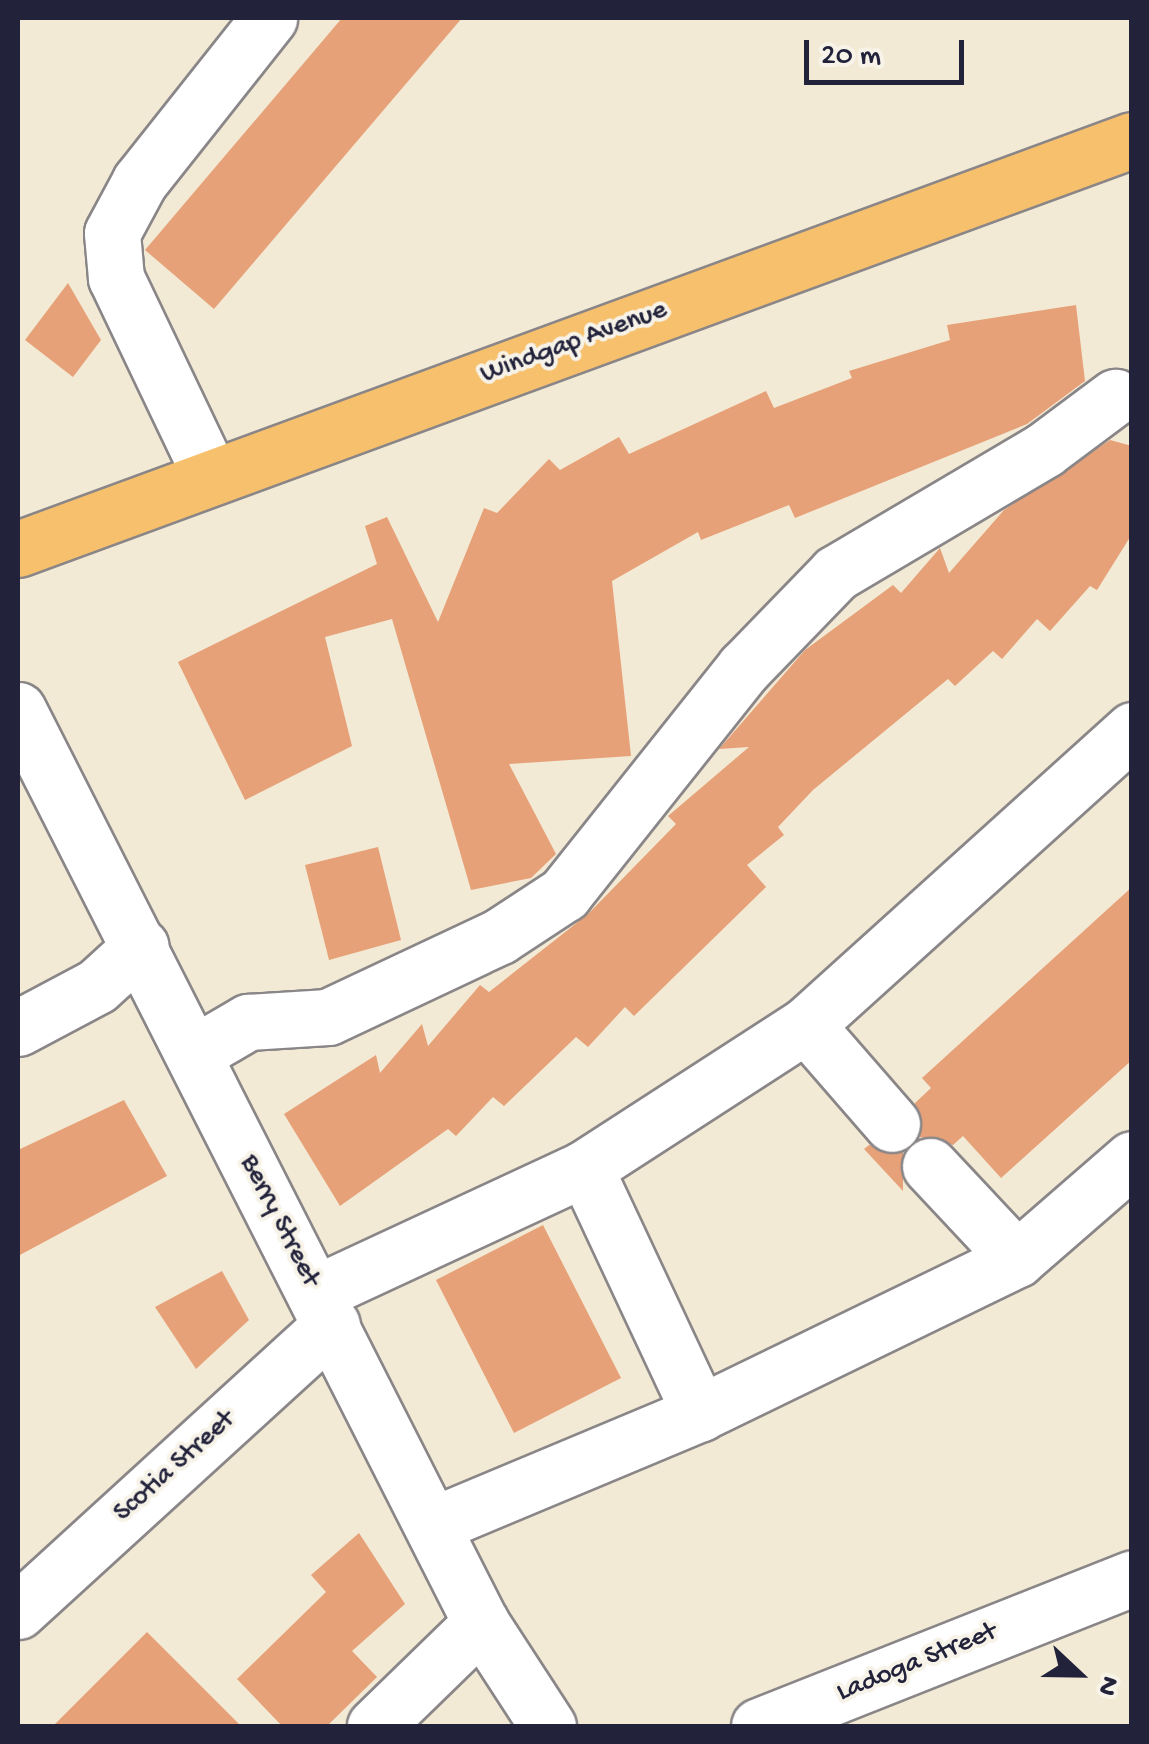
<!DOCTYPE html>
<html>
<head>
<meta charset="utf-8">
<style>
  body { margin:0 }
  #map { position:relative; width:1149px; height:1744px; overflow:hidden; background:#f2ead5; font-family:"Gochi Hand",sans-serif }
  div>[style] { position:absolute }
  .building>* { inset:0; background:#e7a178 }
  .roads { filter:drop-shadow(2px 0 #8a8688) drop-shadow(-2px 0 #8a8688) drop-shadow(0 2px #8a8688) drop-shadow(0 -2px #8a8688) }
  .minor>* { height:55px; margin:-27.5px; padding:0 27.5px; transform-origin:27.5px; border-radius:27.5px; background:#fff }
  .major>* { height:55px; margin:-27.5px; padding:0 27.5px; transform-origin:27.5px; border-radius:27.5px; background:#f7c06c }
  span { translate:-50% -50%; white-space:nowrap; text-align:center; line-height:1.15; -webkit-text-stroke:8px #f7f3e8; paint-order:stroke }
  .street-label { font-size:28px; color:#22223b }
  .frame { position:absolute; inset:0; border:20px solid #22223b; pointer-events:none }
  .north { position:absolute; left:1029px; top:1624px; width:100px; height:100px; -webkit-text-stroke:8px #f7f3e8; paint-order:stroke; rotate:112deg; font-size:28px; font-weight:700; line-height:40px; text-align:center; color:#22223b }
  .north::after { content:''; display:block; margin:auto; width:35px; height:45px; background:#22223b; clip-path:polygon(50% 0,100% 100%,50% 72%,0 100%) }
  .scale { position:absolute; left:804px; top:40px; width:160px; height:45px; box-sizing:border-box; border:5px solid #22223b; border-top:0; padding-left:12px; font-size:30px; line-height:35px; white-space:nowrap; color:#22223b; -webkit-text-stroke:8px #f7f3e8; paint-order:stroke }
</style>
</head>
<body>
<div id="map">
  <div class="building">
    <div style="clip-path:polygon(342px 18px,462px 18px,214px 309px,145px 250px)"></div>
    <div style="clip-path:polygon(68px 283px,101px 340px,73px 377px,25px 340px)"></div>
    <div style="clip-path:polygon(1076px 305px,1085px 381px,1027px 424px,795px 518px,789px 505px,701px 540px,698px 532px,612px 581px,631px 756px,509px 764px,556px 854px,531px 878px,471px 890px,392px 619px,325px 637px,352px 746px,245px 800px,178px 662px,377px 564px,365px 526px,387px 517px,438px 622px,484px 508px,497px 513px,549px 459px,560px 470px,619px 437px,629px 454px,766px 391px,774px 408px,852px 378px,849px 371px,950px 340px,947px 325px)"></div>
    <div style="clip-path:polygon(1110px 440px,1132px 446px,1132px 534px,1097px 590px,1090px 586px,1050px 631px,1037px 619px,1002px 659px,993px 651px,955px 686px,948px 679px,813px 790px,778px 827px,784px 835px,747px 865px,766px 887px,634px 1016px,625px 1007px,588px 1047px,576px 1037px,504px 1106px,493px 1097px,456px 1136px,448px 1129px,340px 1206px,284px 1114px,376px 1055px,380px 1073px,422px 1024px,428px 1046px,480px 985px,489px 992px,588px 914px,676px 824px,668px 816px,749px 747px,719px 749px,805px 650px,893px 585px,901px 593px,940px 548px,949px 573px,1004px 510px)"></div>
    <div style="clip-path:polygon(378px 847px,401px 940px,329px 960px,305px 865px)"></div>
    <div style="clip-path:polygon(1132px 887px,1132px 1060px,1001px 1178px,963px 1136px,953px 1145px,920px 1137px,915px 1103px,931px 1088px,922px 1078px)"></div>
    <div style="clip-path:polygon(124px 1100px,167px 1176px,18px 1256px,18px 1150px)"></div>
    <div style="clip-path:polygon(869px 1145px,903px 1152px,903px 1191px,864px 1149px)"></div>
    <div style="clip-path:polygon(543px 1225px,621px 1378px,514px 1433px,436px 1280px)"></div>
    <div style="clip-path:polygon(222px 1271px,249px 1320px,196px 1369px,155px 1307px)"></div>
    <div style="clip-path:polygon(359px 1533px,405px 1604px,352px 1651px,377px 1677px,327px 1726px,282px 1726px,237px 1679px,326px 1592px,311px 1575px)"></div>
    <div style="clip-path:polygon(147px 1632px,241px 1726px,53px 1726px)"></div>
  </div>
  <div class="roads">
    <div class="minor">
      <div style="left:211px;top:477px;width:221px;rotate:-115.5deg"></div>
      <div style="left:116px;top:278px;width:45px;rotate:-95.1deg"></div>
      <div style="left:112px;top:233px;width:59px;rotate:-61.7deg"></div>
      <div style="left:140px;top:181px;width:208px;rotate:-51.6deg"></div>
      <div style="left:18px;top:710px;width:1024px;rotate:63.11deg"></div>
      <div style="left:481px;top:1623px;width:123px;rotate:57deg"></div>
      <div style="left:806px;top:1025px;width:131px;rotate:49deg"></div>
      <div style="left:18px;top:1028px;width:89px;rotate:-28deg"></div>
      <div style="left:97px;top:986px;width:59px;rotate:-42.3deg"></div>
      <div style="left:193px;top:1054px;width:64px;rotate:-30.2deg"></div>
      <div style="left:248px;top:1022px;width:80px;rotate:-3.6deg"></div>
      <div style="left:328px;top:1017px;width:190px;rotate:-25.2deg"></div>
      <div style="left:500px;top:936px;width:77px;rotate:-33.3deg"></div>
      <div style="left:564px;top:894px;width:289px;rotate:-51.5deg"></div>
      <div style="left:744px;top:668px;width:132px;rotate:-45.9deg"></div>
      <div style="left:836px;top:573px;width:242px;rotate:-30.6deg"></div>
      <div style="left:1044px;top:450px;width:89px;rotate:-36.7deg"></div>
      <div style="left:930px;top:1166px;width:127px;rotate:46.9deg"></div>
      <div style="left:585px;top:1168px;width:271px;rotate:64.9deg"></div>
      <div style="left:316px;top:1293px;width:297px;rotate:-24.9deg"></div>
      <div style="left:585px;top:1168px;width:263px;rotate:-32.9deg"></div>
      <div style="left:806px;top:1025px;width:440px;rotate:-42.1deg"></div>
      <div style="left:435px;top:1524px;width:287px;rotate:-22.7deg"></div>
      <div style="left:700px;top:1413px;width:352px;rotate:-25.9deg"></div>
      <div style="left:1017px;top:1259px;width:152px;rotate:-41deg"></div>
      <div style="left:18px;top:1611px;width:425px;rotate:-42.4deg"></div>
      <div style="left:375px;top:1726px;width:148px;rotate:-44.2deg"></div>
      <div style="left:759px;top:1726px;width:401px;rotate:-21.6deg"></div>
    </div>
    <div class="major">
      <div style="left:18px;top:549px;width:1187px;rotate:-20.16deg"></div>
    </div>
  </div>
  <div class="street-label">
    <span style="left:574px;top:343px;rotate:-20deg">Windgap Avenue</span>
    <span style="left:279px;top:1221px;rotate:63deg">Berry Street</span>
    <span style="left:175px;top:1467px;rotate:-42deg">Scotia Street</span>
    <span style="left:917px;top:1663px;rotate:-22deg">Ladoga Street</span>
  </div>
  <div class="frame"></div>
  <div class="north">N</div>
  <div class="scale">20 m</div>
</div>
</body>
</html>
